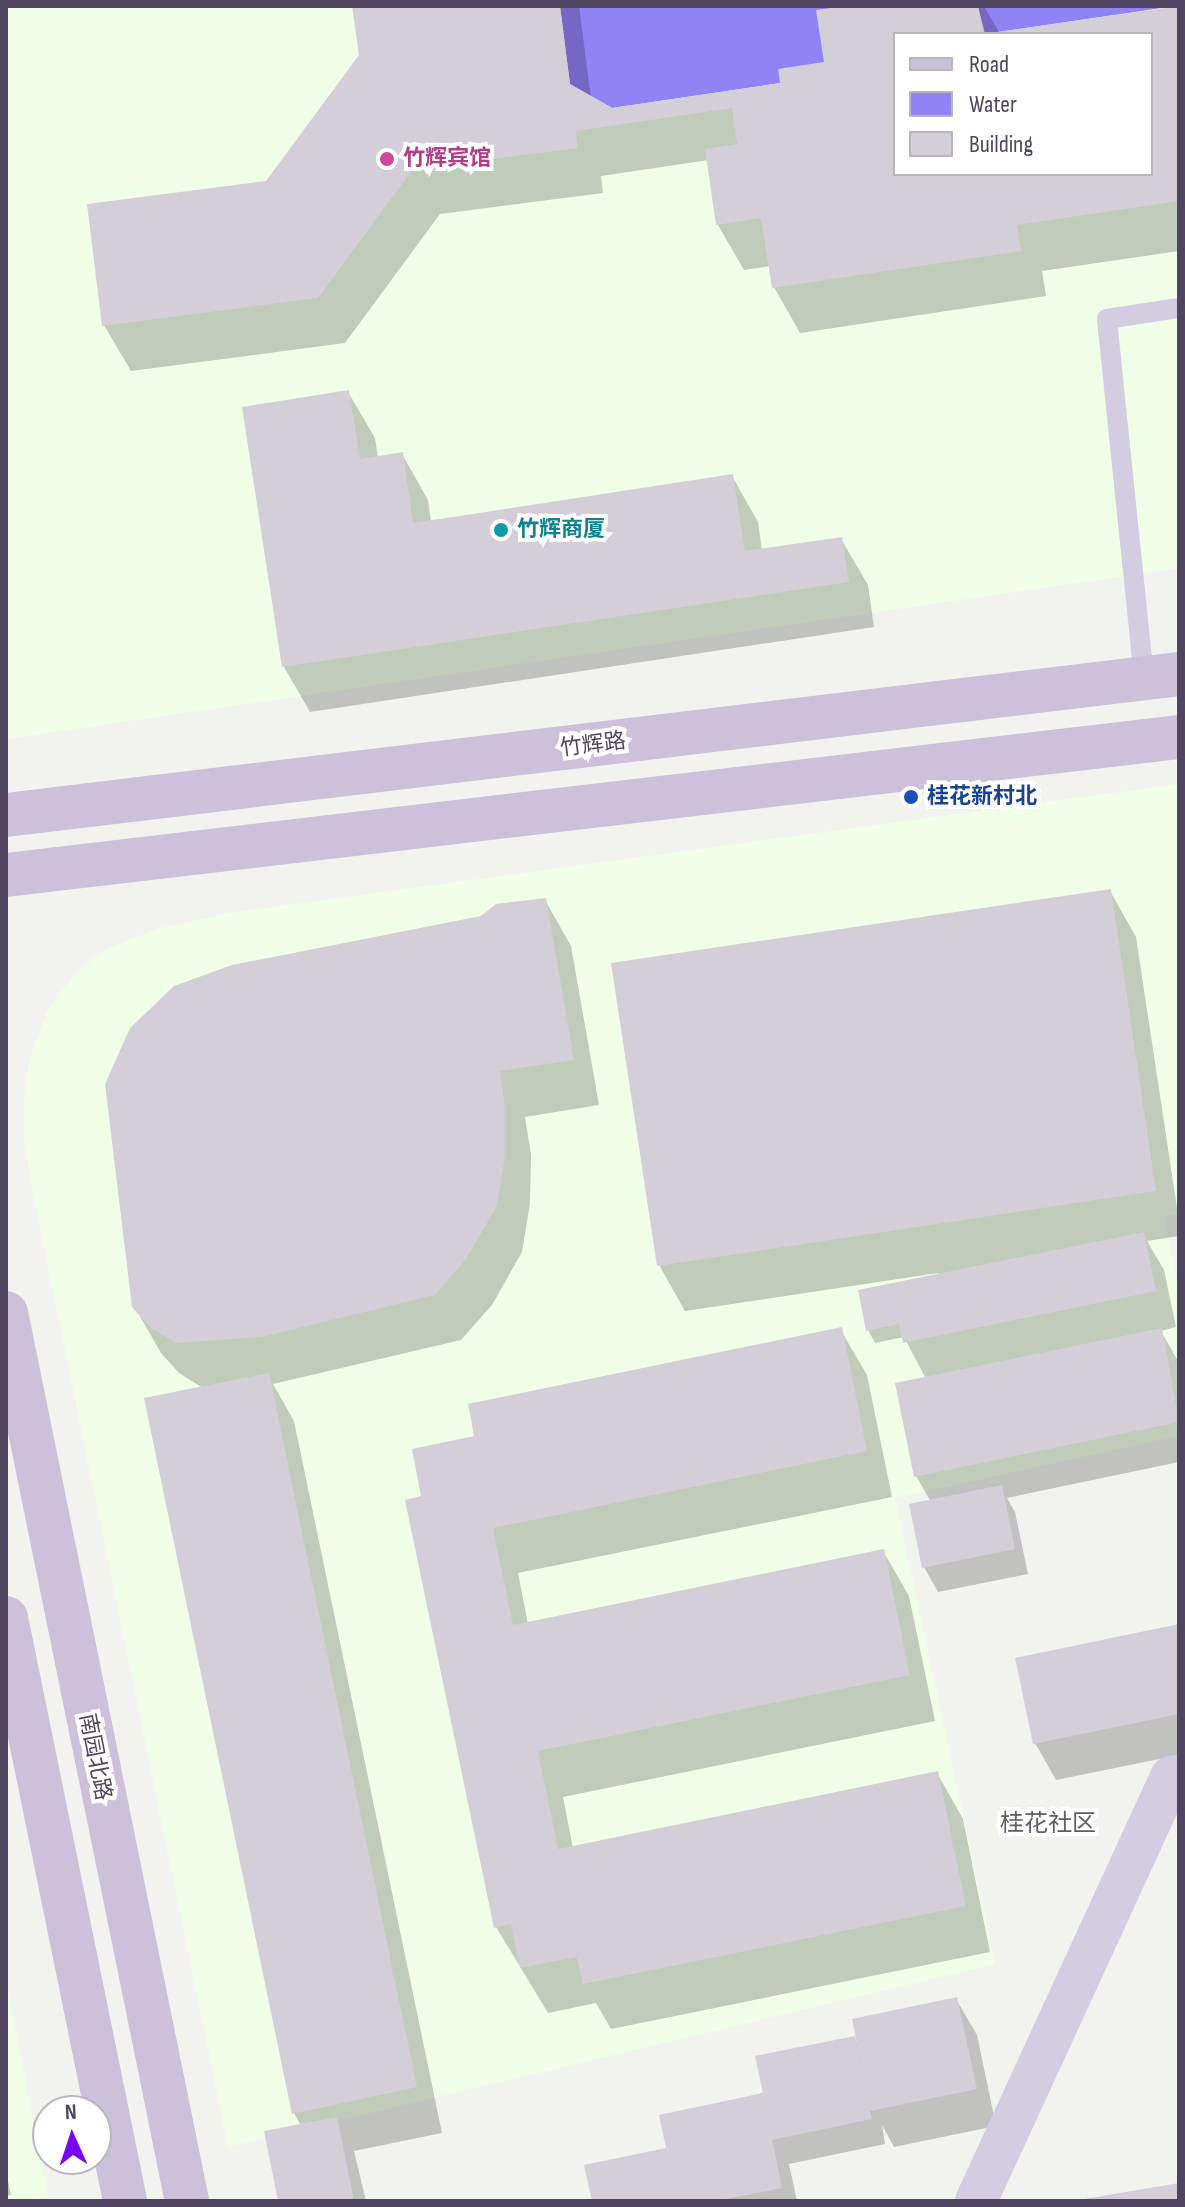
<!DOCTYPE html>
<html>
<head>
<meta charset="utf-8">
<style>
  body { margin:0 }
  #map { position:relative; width:1185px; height:2207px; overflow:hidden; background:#f2f2ef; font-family:"Sofia Sans Condensed","Noto Sans SC",sans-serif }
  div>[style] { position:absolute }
  .commercial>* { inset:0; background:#f0fee8 }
  .water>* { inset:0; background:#9182f6 }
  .shadow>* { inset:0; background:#0003 }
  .building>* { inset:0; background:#d4ced9 }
  .service>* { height:20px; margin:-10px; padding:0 10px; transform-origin:10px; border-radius:10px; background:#d4cde1 }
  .minor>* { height:42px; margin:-21px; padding:0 21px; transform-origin:21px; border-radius:21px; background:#d4cde1 }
  .secondary>* { height:44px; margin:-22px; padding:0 22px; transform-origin:22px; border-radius:22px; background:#ccc0db }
  .dots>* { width:22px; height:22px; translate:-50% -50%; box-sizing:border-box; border:4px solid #fff; border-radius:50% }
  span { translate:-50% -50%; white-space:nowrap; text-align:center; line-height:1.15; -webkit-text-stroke:8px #fff; paint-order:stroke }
  .hotel-label { font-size:22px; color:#b23c85; font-weight:700 }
  .left { translate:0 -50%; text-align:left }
  .culture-label { font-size:22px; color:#0d838f; font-weight:700 }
  .street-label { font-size:22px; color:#504560 }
  .transit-label { font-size:22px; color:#164399; font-weight:700 }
  .neighbourhood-label { font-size:24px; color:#605b66 }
  .frame { position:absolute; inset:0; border:8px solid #504560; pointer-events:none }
  .legend { position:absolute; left:893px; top:32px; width:260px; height:144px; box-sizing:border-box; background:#fff; border:2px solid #b9b5bf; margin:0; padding:10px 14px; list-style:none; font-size:24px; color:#504560 }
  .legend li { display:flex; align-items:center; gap:16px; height:40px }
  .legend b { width:40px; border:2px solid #b9b5bf }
  .north { position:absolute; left:32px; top:2095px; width:80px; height:80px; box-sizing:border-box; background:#fff; border:2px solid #b9b5bf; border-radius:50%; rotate:357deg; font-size:22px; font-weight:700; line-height:32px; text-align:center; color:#504560 }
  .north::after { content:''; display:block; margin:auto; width:28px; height:36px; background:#7905f7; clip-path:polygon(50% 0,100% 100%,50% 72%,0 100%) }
</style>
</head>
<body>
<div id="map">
  <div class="commercial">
    <div style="clip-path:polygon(evenodd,6px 6px,1179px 6px,1179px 568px,6px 739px,6px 6px,895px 34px,1151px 34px,1151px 174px,895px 174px,895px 34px)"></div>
    <div style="clip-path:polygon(1179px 784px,1179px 1213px,1164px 1216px,1179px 1291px,1179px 1436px,895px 1498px,995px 1964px,228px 2147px,32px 1189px,24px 1138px,24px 1099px,29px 1061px,48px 1009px,72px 978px,102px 951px,157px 929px,229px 913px)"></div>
    <div style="clip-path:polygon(6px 1982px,49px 2201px,6px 2201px)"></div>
  </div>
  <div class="water">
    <div style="clip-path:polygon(560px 6px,846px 6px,824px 62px,780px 83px,612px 108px,570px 84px)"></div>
    <div style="clip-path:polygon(978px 6px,1175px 6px,985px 34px)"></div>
  </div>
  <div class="shadow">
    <div style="clip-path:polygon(evenodd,354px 6px,579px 6px,591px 98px,611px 110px,783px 85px,826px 64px,860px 6px,984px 6px,1000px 34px,1179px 7px,1179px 251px,1042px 271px,1046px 296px,800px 333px,774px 287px,770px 266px,744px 270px,718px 225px,709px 160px,601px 176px,603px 193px,440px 214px,345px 343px,131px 371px,104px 325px,267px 183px,361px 56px,354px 6px,895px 34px,1151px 34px,1151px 174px,895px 174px,895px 34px)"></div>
    <div style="clip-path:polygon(348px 392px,375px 438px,378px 458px,402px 454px,428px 500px,431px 522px,732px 476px,758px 522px,762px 551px,841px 539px,868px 585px,874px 627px,310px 712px,284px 667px,245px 408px)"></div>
    <div style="clip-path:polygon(1110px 891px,1136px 937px,1179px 1221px,1179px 1236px,1147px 1241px,1164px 1270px,1176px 1327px,1161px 1331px,1179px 1363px,1179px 1462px,1007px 1498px,1015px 1512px,1028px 1574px,938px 1592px,924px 1567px,931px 1502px,916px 1476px,926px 1379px,904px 1337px,875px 1343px,868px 1330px,861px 1292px,939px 1276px,938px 1273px,685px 1311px,659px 1265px)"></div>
    <div style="clip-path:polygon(545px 900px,571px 946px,599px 1105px,525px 1117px,531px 1155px,530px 1203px,522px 1252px,492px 1305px,461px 1340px,273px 1384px,294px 1421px,442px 2133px,354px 2151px,366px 2201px,280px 2201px,301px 2126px,294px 2113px,203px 1388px,179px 1373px,161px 1353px,134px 1306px,482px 918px)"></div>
    <div style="clip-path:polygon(840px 1329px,867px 1375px,892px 1497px,518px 1573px,528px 1624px,883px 1551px,909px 1596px,935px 1721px,563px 1797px,573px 1848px,937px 1773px,963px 1819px,990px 1952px,611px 2029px,596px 2003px,548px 2013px,496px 1927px,424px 1498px,477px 1438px)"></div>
    <div style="clip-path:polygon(1179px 1626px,1179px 1755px,1056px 1780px,1035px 1743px)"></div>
    <div style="clip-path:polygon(956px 1999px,977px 2035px,996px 2126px,894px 2147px,882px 2125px,885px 2144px,789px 2164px,797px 2201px,594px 2201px,664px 2151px,854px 2038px,860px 2048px)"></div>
    <div style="clip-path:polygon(6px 2172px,11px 2195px,6px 2196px)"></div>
  </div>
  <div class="building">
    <div style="clip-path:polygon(352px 6px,560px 6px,570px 84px,612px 108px,780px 83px,778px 69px,824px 62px,816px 10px,846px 6px,978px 6px,983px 34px,895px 34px,895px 174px,1151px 174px,1151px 34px,997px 32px,1179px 6px,1179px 201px,1017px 225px,1021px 251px,772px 288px,761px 218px,716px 225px,705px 149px,737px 144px,732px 108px,576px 131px,578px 148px,413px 169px,318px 298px,102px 326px,87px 204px,266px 181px,359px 55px)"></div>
    <div style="clip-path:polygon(349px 390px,360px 459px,403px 452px,413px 523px,733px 474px,745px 551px,842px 537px,849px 582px,282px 667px,242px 407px)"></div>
    <div style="clip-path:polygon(1111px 889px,1156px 1191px,657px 1266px,611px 963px)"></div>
    <div style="clip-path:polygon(546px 898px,574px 1060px,500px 1071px,505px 1108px,505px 1156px,497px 1206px,466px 1259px,435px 1295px,261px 1337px,176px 1343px,150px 1327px,132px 1307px,105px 1084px,130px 1028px,174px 986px,232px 965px,481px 916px,496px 904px)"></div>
    <div style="clip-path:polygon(1144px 1232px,1156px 1291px,903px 1343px,899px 1324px,866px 1331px,858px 1290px)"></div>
    <div style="clip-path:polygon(842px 1327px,867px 1451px,493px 1528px,513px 1625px,884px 1549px,910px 1675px,538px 1751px,558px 1849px,938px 1771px,966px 1906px,583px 1984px,577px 1957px,520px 1968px,511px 1924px,494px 1928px,405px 1500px,421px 1496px,412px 1449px,474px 1436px,468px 1404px)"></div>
    <div style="clip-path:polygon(1162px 1328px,1179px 1422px,914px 1477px,895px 1383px)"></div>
    <div style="clip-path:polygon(269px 1373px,417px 2087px,292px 2114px,144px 1398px)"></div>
    <div style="clip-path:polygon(1002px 1485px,1015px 1549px,922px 1568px,909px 1504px)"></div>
    <div style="clip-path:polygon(1179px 1624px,1179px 1714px,1033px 1744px,1015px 1658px)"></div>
    <div style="clip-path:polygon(957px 1997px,977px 2089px,870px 2111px,872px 2119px,772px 2140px,782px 2188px,716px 2201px,592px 2201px,584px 2165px,666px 2148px,659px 2115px,763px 2093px,755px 2056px,855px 2036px,863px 2073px,852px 2019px)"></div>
    <div style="clip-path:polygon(337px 2117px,354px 2201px,278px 2201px,264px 2131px)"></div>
    <div style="clip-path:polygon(1179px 2183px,1179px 2201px,1084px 2201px,1084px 2199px)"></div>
  </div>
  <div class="service">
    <div style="left:1144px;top:678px;width:361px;rotate:-95.9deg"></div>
    <div style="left:1107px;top:319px;width:73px;rotate:-8.7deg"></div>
  </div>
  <div class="minor">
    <div style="left:976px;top:2201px;width:467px;rotate:-65.3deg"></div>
    <div style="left:1171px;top:1777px;width:8px;rotate:-7deg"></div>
  </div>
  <div class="secondary">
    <div style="left:6px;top:815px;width:1181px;rotate:-6.85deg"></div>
    <div style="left:6px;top:875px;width:1181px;rotate:-6.71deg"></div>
    <div style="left:6px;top:1313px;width:906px;rotate:78.48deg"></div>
    <div style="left:6px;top:1618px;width:595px;rotate:78.46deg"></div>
  </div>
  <div class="dots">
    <div style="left:387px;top:159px;background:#d1479c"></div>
    <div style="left:501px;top:530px;background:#0f9aa8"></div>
    <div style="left:911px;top:797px;background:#1a4fb4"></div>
  </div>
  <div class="hotel-label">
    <span class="left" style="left:403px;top:159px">竹辉宾馆</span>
  </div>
  <div class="culture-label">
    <span class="left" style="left:517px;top:530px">竹辉商厦</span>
  </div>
  <div class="street-label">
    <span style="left:593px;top:745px;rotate:-7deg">竹辉路</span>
    <span style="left:95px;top:1757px;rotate:79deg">南园北路</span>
  </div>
  <div class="transit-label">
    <span class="left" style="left:927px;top:797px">桂花新村北</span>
  </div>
  <div class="neighbourhood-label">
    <span style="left:1048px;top:1824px">桂花社区</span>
  </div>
  <div class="frame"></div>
  <ul class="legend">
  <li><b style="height:10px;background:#ccc0db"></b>Road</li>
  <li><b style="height:22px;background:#9182f6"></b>Water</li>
  <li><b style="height:22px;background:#d4ced9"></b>Building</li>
  </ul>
  <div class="north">N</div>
</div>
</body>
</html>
